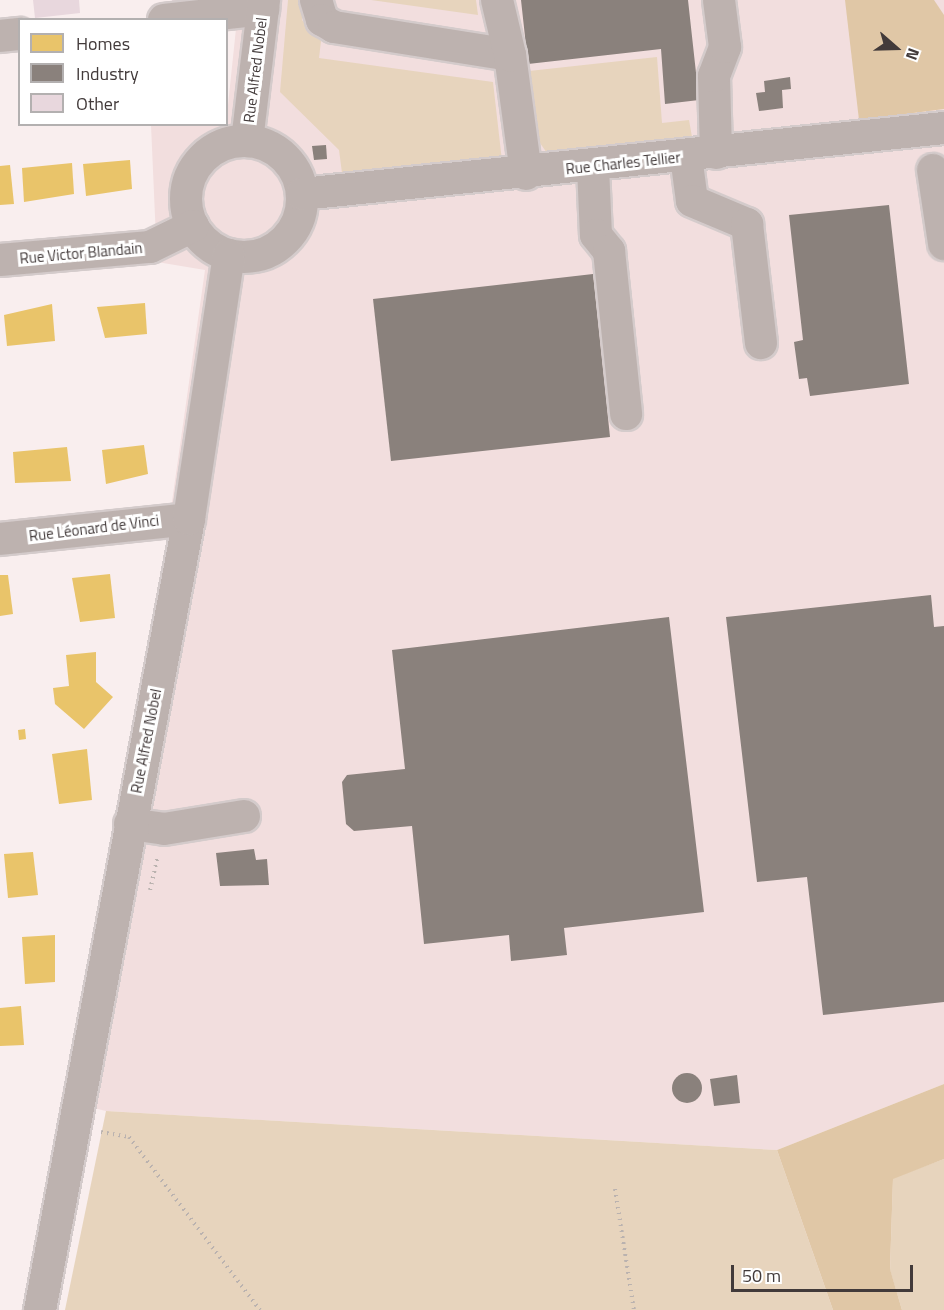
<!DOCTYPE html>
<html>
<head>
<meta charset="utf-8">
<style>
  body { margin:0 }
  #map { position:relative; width:944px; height:1310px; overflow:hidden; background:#f9eeee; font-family:"Titillium Web",sans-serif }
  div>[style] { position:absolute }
  .built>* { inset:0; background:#f2dede }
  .green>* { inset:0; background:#e7d4bd }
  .forest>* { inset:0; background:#e0c7a6 }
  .homes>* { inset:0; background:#e9c46a }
  .industry>* { inset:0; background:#8a817c }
  .round { border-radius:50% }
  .building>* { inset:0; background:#e8d7dd }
  .path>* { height:4px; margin-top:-2px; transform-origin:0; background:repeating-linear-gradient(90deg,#bab2af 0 1.5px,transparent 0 6px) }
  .roads { filter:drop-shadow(2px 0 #d4cbcb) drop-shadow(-2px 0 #d4cbcb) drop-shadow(0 2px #d4cbcb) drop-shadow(0 -2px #d4cbcb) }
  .minor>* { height:32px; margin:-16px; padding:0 16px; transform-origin:16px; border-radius:16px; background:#bdb2af }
  .minor>.ring { margin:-16px; padding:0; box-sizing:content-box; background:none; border:32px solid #bdb2af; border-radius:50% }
  span { translate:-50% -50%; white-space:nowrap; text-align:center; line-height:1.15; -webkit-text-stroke:6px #fff; paint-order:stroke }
  .street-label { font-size:15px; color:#423a3a }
  .legend { position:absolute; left:18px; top:18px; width:210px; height:108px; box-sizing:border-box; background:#fff; border:2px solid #b3b0b0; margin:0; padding:8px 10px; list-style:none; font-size:18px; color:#423a3a }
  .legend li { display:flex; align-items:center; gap:12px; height:30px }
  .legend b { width:30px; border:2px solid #b3b0b0 }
  .north { position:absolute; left:866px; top:18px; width:60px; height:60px; -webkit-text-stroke:4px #fff; paint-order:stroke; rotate:110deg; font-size:16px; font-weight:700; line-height:24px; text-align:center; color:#423a3a }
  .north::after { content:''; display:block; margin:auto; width:21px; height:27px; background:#423a3a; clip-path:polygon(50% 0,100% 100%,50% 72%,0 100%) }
  .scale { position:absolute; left:731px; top:1265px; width:182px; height:27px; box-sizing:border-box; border:3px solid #423a3a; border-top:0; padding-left:8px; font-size:18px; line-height:21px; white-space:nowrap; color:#423a3a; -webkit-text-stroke:4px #fff; paint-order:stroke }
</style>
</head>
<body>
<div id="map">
  <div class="built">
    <div style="clip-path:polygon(239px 0,944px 0,944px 1084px,777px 1150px,106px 1111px,61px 1100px,153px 635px,205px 270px,157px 262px,151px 125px,226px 124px)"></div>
  </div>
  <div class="green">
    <div style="clip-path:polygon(288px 0,304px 0,302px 20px,321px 41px,319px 58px,493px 82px,502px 161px,342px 173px,339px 150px,280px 92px)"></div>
    <div style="clip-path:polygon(371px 0,476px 0,478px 15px)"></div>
    <div style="clip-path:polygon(657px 57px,662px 123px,689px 120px,692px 137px,547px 153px,535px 136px,529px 71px)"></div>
    <div style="clip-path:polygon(106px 1111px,777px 1150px,833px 1310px,65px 1310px)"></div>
    <div style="clip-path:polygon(944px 1159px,944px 1310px,902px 1310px,890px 1270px,893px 1178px)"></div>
  </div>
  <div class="forest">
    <div style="clip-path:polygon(845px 0,934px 0,944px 15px,944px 109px,859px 120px)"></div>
    <div style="clip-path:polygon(944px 1084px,944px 1159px,893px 1179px,890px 1269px,902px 1310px,833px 1310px,777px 1150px)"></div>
  </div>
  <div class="homes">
    <div style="clip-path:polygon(130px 160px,132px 189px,86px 196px,83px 164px)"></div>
    <div style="clip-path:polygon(72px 163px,74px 194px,24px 202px,22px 168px)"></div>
    <div style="clip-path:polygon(10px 165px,14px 204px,0 205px,0 166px)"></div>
    <div style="clip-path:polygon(145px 303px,147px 334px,105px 338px,97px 307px)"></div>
    <div style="clip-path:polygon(52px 304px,55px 341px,7px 346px,4px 315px)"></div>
    <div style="clip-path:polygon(144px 445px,148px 474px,106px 484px,102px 450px)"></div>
    <div style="clip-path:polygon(67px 447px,71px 481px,15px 483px,13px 452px)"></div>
    <div style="clip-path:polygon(110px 574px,115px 618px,80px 622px,72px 578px)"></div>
    <div style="clip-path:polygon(0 575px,8px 575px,13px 614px,0 616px)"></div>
    <div style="clip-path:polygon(96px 652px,96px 682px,113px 697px,84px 729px,55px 704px,53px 688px,69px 686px,66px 655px)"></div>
    <div style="clip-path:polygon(25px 729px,26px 739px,19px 740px,18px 730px)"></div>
    <div style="clip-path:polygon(87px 749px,92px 800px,59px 804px,52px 754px)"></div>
    <div style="clip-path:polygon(33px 852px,38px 895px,8px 898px,4px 854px)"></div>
    <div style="clip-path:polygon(55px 935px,55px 982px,25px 984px,22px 937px)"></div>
    <div style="clip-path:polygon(21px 1006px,24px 1045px,0 1046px,0 1008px)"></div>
  </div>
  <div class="industry">
    <div style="clip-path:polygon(521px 0,688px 0,699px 100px,665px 104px,661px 49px,528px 64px)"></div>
    <div style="clip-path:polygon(790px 77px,791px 89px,782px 90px,783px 108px,759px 111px,756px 93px,765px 92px,764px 81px)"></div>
    <div style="clip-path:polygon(326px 145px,327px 159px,314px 160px,312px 146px)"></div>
    <div style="clip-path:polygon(889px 205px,909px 384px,810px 396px,807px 378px,799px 379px,794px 342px,803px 340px,789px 215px)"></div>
    <div style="clip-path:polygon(593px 274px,610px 437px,391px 461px,373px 299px)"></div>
    <div style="clip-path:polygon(931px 595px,934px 627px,944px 626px,944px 1002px,823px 1015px,807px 877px,757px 882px,726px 617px)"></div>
    <div style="clip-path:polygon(669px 617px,704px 912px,564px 928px,567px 955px,511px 961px,509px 935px,424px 944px,412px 826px,354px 831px,346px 824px,342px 782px,347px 775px,405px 769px,392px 650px)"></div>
    <div style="clip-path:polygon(254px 849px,256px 860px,267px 859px,269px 885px,220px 886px,216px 853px)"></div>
    <div class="round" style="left:672px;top:1073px;width:30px;height:30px"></div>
    <div style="clip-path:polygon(737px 1075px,740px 1103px,714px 1106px,710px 1079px)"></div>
  </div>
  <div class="building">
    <div style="clip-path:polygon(33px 0,79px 0,80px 13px,35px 18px)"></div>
    <div style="clip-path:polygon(172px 0,194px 0,194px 2px,172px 4px)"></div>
  </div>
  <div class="path">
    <div style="left:150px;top:890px;width:35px;rotate:-77deg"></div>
    <div style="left:101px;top:1132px;width:28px;rotate:10deg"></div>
    <div style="left:129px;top:1137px;width:217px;rotate:52.9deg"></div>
    <div style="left:615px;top:1189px;width:122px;rotate:81.1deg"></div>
  </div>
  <div class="roads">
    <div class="minor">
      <div style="left:316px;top:0;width:21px;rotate:73deg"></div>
      <div style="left:322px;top:20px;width:14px;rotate:30deg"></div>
      <div style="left:334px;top:27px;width:178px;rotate:9deg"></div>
      <div style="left:510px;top:55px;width:120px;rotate:82.3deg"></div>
      <div style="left:497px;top:0;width:57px;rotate:76.7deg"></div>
      <div style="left:164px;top:20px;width:100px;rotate:-6.3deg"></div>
      <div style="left:0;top:36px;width:20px;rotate:-6deg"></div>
      <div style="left:247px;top:141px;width:142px;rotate:-83.1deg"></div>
      <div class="ring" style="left:186px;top:141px;width:84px;height:84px"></div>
      <div style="left:716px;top:153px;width:77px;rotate:-91.5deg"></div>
      <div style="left:714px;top:76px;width:31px;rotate:-69deg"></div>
      <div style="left:725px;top:47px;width:47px;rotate:-97.3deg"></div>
      <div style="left:686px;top:156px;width:45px;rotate:82.4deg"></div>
      <div style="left:692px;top:201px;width:60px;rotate:22.7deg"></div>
      <div style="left:747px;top:224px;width:120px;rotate:83.3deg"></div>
      <div style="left:593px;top:167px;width:68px;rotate:87.5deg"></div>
      <div style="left:596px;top:235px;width:21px;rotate:51deg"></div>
      <div style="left:609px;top:251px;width:164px;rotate:84deg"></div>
      <div style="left:933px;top:170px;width:75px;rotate:81.5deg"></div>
      <div style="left:302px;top:194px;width:645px;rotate:-5.87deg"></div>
      <div style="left:0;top:260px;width:151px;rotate:-5deg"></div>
      <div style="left:150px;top:247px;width:48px;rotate:-26deg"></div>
      <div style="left:0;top:539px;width:190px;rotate:-6deg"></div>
      <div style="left:130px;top:824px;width:34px;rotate:8deg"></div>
      <div style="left:164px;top:829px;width:81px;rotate:-9.2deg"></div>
      <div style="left:40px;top:1310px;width:805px;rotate:-79.33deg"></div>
      <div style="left:189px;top:519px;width:267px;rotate:-81.4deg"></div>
    </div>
  </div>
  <div class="street-label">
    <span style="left:255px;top:70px;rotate:-83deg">Rue Alfred Nobel</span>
    <span style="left:623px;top:163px;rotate:-6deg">Rue Charles Tellier</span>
    <span style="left:81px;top:253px;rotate:-5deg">Rue Victor Blandain</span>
    <span style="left:94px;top:528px;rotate:-7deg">Rue Léonard de Vinci</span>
    <span style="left:146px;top:741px;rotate:-79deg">Rue Alfred Nobel</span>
  </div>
  <ul class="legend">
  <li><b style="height:16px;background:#e9c46a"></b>Homes</li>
  <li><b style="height:16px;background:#8a817c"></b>Industry</li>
  <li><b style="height:16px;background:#e8d7dd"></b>Other</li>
  </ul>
  <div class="north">N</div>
  <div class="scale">50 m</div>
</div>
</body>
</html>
